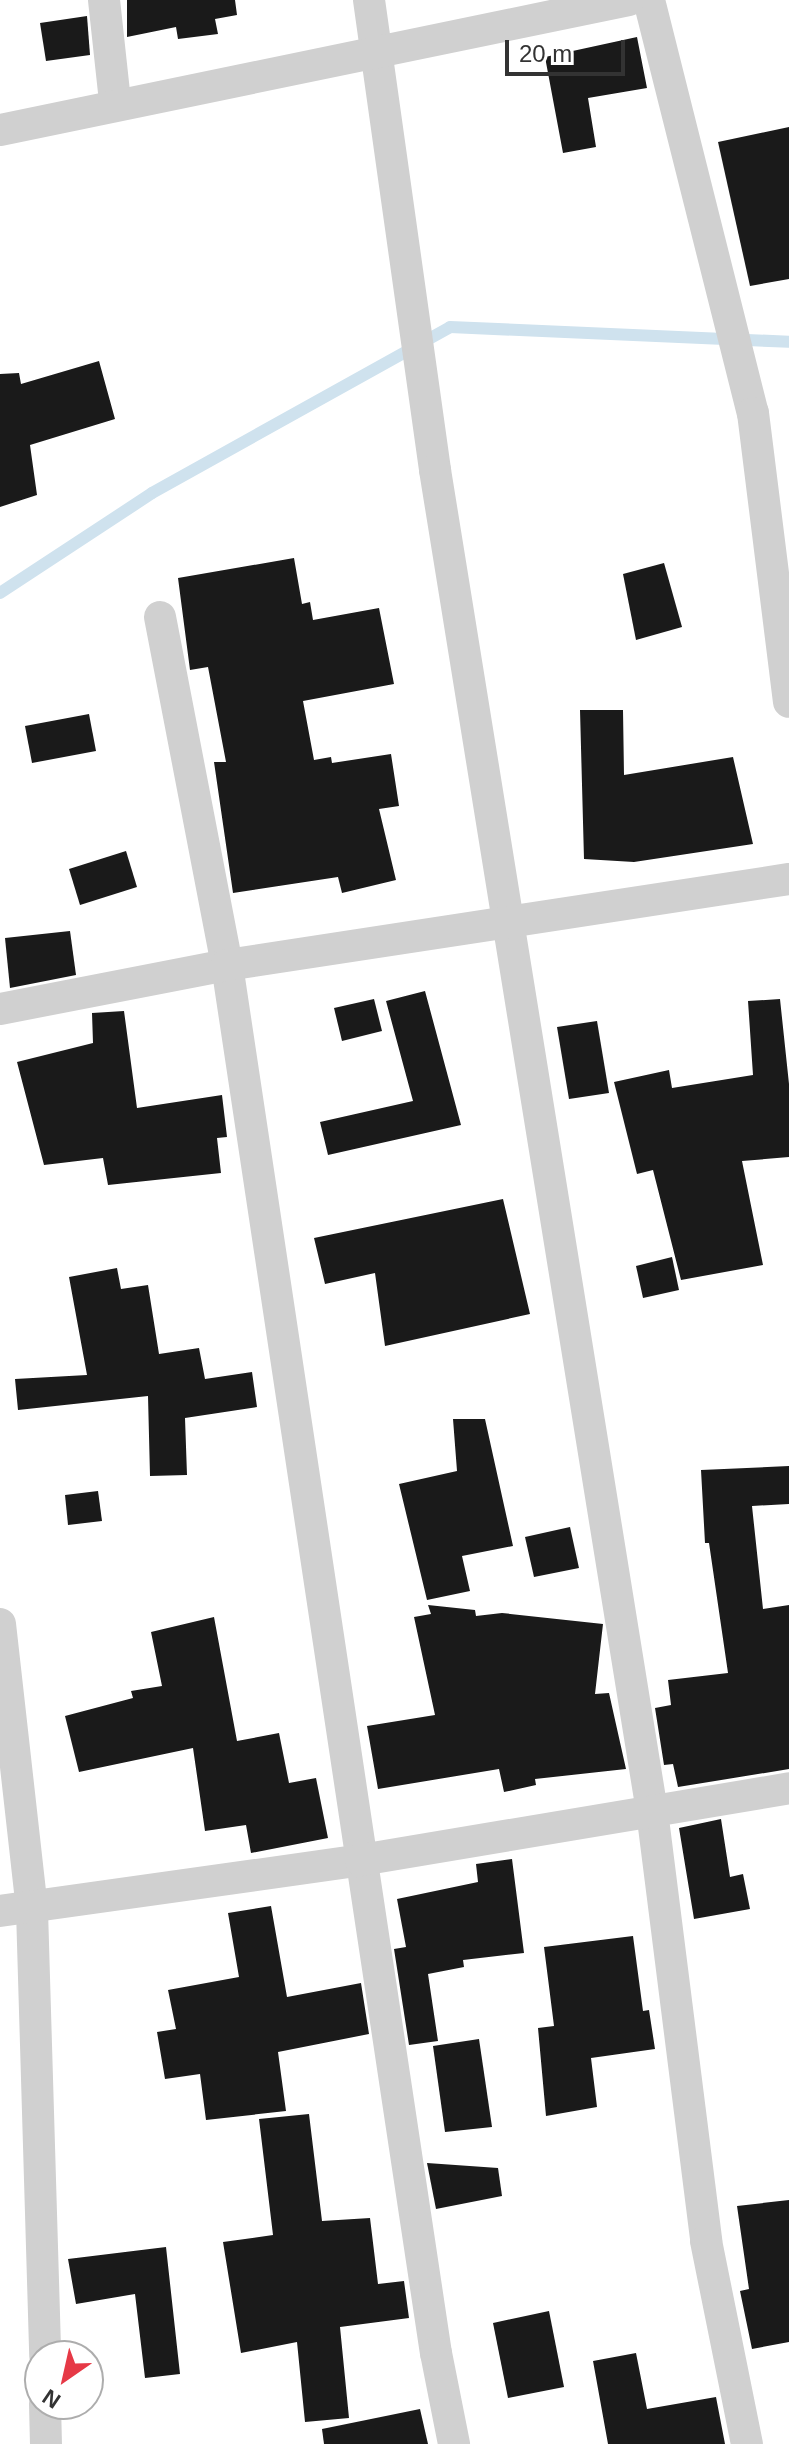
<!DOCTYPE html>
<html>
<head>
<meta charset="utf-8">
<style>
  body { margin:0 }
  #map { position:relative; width:789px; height:2444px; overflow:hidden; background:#fff; font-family:Helvetica,sans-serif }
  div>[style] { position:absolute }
  .stream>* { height:12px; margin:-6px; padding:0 6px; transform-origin:6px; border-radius:6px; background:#cfe2ee }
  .building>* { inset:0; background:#1a1a1a }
  .minor>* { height:32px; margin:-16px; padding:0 16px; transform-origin:16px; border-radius:16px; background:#d0d0d0 }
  span { translate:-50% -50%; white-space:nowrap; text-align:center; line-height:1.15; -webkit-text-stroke:8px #fff; paint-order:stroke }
  .north { position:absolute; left:24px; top:2340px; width:80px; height:80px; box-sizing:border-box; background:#fff; border:2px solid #adadad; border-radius:50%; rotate:214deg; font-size:22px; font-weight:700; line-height:32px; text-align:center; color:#333 }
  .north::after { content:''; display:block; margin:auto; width:28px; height:36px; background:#e63946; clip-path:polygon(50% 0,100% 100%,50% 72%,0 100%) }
  .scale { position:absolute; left:505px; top:40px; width:120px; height:36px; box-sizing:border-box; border:4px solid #333; border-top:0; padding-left:10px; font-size:24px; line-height:28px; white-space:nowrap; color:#333; -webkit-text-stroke:6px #fff; paint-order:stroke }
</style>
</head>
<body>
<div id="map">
  <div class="stream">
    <div style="left:0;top:593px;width:182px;rotate:-33.3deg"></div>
    <div style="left:152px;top:493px;width:341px;rotate:-29.1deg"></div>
    <div style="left:450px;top:327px;width:339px;rotate:2.5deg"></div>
  </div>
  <div class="building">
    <div style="clip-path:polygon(127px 0,235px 0,237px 15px,215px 19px,218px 34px,178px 39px,176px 27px,127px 37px)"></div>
    <div style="clip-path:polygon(87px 16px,90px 55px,46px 61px,40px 23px)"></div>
    <div style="clip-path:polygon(637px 37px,647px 88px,588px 98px,596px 147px,563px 153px,545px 57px)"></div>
    <div style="clip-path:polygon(789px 127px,789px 279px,750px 286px,718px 142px)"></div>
    <div style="clip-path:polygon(99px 361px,115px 419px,30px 445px,37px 495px,0 507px,0 374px,19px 373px,21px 384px)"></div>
    <div style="clip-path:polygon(294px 558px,302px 604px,310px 602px,313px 620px,379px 608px,394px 684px,303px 701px,314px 760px,331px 757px,332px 763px,391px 754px,399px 806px,379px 809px,396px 880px,342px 893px,338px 877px,233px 893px,214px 762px,226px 762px,208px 667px,190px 670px,178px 578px)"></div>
    <div style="clip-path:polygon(664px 563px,682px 627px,636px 640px,623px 574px)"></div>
    <div style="clip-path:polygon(580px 710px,623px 710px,624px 775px,733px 757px,753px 844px,634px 862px,584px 859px)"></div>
    <div style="clip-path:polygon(89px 714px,96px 751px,32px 763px,25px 726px)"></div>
    <div style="clip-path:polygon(126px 851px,137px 887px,80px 905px,69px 869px)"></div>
    <div style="clip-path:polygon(70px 931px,76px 975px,10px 988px,5px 938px)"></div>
    <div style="clip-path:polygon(425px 991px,461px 1125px,328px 1155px,320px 1122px,413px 1101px,386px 1001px)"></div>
    <div style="clip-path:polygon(374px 999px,382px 1031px,342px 1041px,334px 1008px)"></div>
    <div style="clip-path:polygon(780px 999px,789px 1084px,789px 1157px,742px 1161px,763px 1265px,681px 1280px,653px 1170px,637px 1174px,614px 1082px,669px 1070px,672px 1088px,753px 1075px,748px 1001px)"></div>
    <div style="clip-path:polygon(124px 1011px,137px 1108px,222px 1095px,227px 1137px,217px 1138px,221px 1173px,108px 1185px,103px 1158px,44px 1165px,17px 1062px,93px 1043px,92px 1013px)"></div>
    <div style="clip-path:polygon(597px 1021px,609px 1093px,569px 1099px,557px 1027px)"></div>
    <div style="clip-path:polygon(503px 1199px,530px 1314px,385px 1346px,375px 1273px,325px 1284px,314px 1238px)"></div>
    <div style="clip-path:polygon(672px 1257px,679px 1290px,643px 1298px,636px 1266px)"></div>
    <div style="clip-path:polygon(117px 1268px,121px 1289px,148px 1285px,159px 1354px,199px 1348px,205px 1379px,252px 1372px,257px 1407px,185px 1418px,187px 1475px,150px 1476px,148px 1396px,18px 1410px,15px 1379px,87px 1375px,69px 1277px)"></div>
    <div style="clip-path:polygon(453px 1419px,485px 1419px,513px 1546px,462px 1556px,470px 1591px,427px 1600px,399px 1484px,457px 1471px)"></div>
    <div style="clip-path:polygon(789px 1466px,789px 1504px,752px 1506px,763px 1609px,789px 1605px,789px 1769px,678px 1787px,673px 1764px,664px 1765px,655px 1708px,671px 1705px,668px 1680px,728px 1673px,709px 1543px,705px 1543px,701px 1470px)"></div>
    <div style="clip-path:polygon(98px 1491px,102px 1521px,68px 1525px,65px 1495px)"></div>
    <div style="clip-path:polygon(570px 1527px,579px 1568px,534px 1577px,525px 1537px)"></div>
    <div style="clip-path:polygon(428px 1605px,475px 1610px,476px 1616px,502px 1613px,603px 1624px,595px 1694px,609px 1693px,626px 1769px,535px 1779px,536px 1785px,504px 1792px,499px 1769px,378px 1789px,367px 1726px,435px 1715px,414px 1617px,431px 1614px)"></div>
    <div style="clip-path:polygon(214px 1617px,237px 1741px,279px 1733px,289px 1783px,316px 1778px,328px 1838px,251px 1853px,246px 1825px,205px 1831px,193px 1748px,79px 1772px,65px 1716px,133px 1698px,131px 1691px,162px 1686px,151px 1632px)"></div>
    <div style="clip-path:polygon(721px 1819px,730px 1877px,743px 1874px,750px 1909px,694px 1919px,679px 1828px)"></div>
    <div style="clip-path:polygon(512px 1859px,524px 1953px,463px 1960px,464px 1967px,428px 1974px,438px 2041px,409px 2045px,394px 1949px,406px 1947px,397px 1899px,478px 1882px,476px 1864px)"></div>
    <div style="clip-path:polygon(271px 1906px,287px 1997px,361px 1983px,369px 2034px,278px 2052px,286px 2111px,206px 2120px,200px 2074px,165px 2079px,157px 2032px,176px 2029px,168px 1990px,239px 1977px,228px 1913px)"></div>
    <div style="clip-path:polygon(633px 1936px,643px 2011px,649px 2010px,655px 2049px,591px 2058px,597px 2107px,546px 2116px,538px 2028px,554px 2026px,544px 1947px)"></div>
    <div style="clip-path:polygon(479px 2039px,492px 2127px,445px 2132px,433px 2046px)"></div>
    <div style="clip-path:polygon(309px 2114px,322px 2221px,370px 2218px,378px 2284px,404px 2281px,409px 2318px,340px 2327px,349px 2418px,305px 2422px,297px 2342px,241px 2353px,223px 2242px,273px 2235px,259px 2119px)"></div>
    <div style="clip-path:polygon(427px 2163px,498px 2168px,502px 2196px,436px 2209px)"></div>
    <div style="clip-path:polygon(789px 2200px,789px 2342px,752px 2349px,740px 2291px,749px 2289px,737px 2206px)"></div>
    <div style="clip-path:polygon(166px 2247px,180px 2374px,145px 2378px,135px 2294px,76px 2304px,68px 2259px)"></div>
    <div style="clip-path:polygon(549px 2311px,564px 2387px,508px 2398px,493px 2323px)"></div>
    <div style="clip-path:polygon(636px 2353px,647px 2409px,716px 2397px,725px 2444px,608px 2444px,593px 2361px)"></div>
    <div style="clip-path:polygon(420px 2409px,428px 2444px,324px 2444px,322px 2429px)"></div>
  </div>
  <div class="minor">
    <div style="left:104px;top:0;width:103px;rotate:83.8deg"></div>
    <div style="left:369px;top:0;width:475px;rotate:82deg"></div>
    <div style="left:435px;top:470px;width:1358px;rotate:80.81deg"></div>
    <div style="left:652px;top:1811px;width:433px;rotate:82.8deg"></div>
    <div style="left:706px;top:2241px;width:207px;rotate:78.6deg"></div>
    <div style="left:649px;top:0;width:426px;rotate:75.9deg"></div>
    <div style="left:753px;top:413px;width:291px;rotate:82.9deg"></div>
    <div style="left:0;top:130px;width:642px;rotate:-11.68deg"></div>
    <div style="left:160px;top:617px;width:354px;rotate:79.1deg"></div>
    <div style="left:227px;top:965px;width:1404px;rotate:81.44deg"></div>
    <div style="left:436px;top:2353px;width:93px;rotate:78.8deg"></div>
    <div style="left:0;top:1009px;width:231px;rotate:-11deg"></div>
    <div style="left:227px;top:965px;width:569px;rotate:-8.7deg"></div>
    <div style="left:0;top:1624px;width:288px;rotate:83.6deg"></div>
    <div style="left:32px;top:1910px;width:446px;rotate:88.3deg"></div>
    <div style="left:0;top:1911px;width:365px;rotate:-8deg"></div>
    <div style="left:361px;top:1860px;width:434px;rotate:-9.5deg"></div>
    <div style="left:45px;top:2404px;width:40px;rotate:88.6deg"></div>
  </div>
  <div class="north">N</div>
  <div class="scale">20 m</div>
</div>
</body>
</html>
